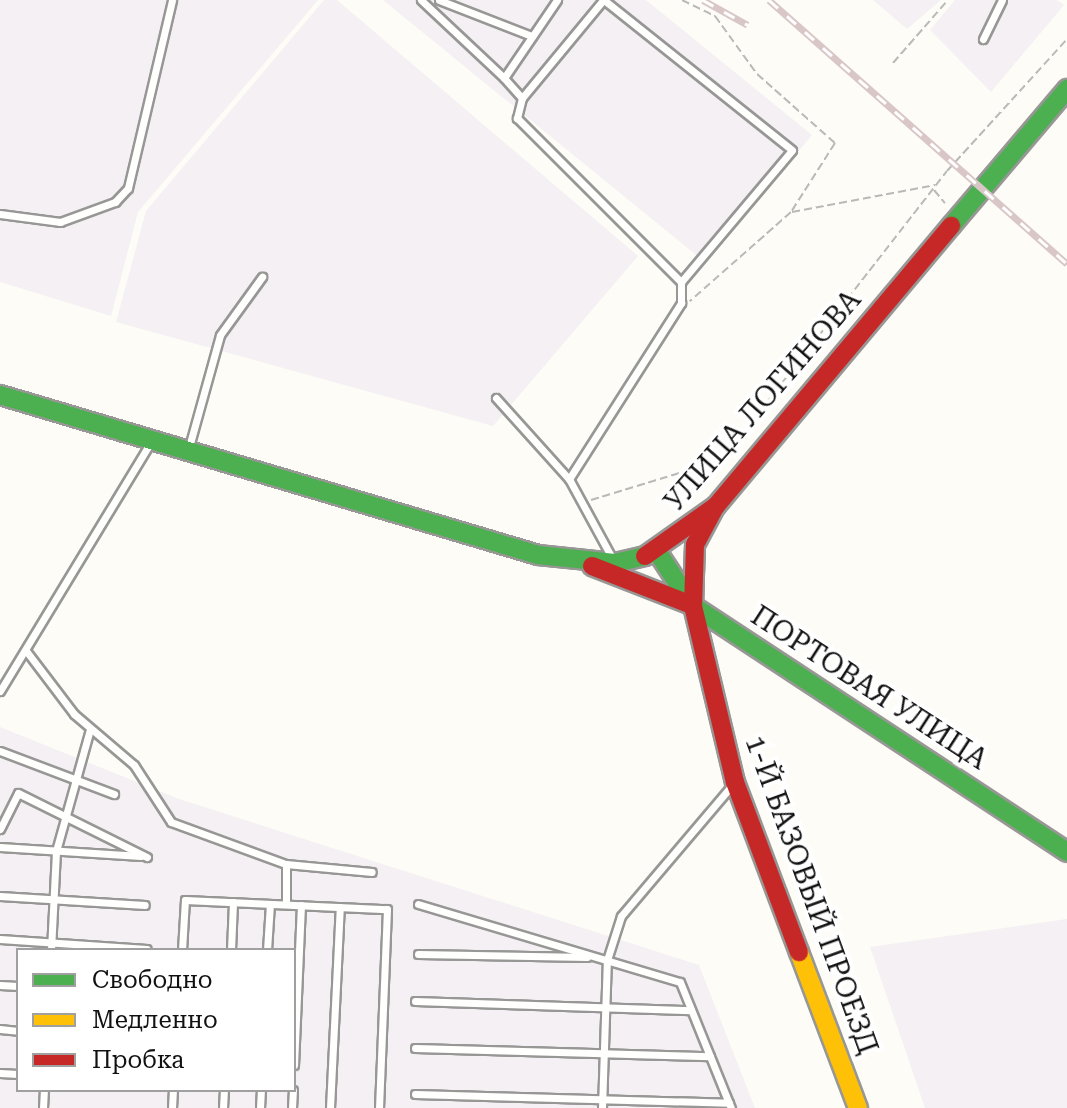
<!DOCTYPE html>
<html>
<head>
<meta charset="utf-8">
<style>
  body { margin:0 }
  #map { position:relative; width:1067px; height:1108px; overflow:hidden; background:#fdfcf7; font-family:"Roboto Serif",serif }
  div>[style] { position:absolute }
  .industrial>* { inset:0; background:#f5f0f3 }
  .path>* { height:2px; margin-top:-1px; transform-origin:0; background:repeating-linear-gradient(90deg,#b9b9b8 0 8px,transparent 0 12px) }
  .roads { filter:drop-shadow(2px 0 #979795) drop-shadow(-2px 0 #979795) drop-shadow(0 2px #979795) drop-shadow(0 -2px #979795) }
  .lane>* { height:7px; margin:-3.5px; padding:0 3.5px; transform-origin:3.5px; border-radius:3.5px; background:#fffffe }
  .fast>* { height:18px; margin:-9px; padding:0 9px; transform-origin:9px; border-radius:9px; background:#4caf50 }
  .slow>* { height:18px; margin:-9px; padding:0 9px; transform-origin:9px; border-radius:9px; background:#ffc107 }
  .jam>* { height:18px; margin:-9px; padding:0 9px; transform-origin:9px; border-radius:9px; background:#c62828 }
  .rail>* { height:7px; margin-top:-3.5px; transform-origin:0; background:repeating-linear-gradient(90deg,#fff 0 12px,#d9c6c7 0 24px); box-sizing:border-box; border-block:2px solid #d9c6c7 }
  span { translate:-50% -50%; white-space:nowrap; text-align:center; line-height:1.15; -webkit-text-stroke:8px #fff; paint-order:stroke }
  .street-label { font-size:28px; color:#111 }
  .legend { position:absolute; left:16px; top:948px; width:280px; height:144px; box-sizing:border-box; background:#fff; border:2px solid #a0a0a0; margin:0; padding:10px 14px; list-style:none; font-size:24px; color:#111 }
  .legend li { display:flex; align-items:center; gap:16px; height:40px }
  .legend b { width:40px; border:2px solid #a0a0a0 }
</style>
</head>
<body>
<div id="map">
  <div class="industrial">
    <div style="clip-path:polygon(0 0,318px 0,138px 212px,111px 316px,0 282px)"></div>
    <div style="clip-path:polygon(324px 0,337px 0,638px 256px,493px 426px,116px 322px,146px 211px)"></div>
    <div style="clip-path:polygon(383px 0,646px 0,812px 135px,706px 263px)"></div>
    <div style="clip-path:polygon(873px 0,941px 0,907px 29px)"></div>
    <div style="clip-path:polygon(955px 0,1057px 0,1064px 5px,991px 92px,930px 30px)"></div>
    <div style="clip-path:polygon(evenodd,0 727px,179px 799px,699px 965px,755px 1108px,0 1108px,0 727px,18px 950px,294px 950px,294px 1090px,18px 1090px,18px 950px)"></div>
    <div style="clip-path:polygon(1067px 919px,1067px 1108px,925px 1108px,870px 947px)"></div>
  </div>
  <div class="path">
    <div style="left:682px;top:0;width:37px;rotate:26deg"></div>
    <div style="left:715px;top:16px;width:72px;rotate:54.1deg"></div>
    <div style="left:757px;top:74px;width:104px;rotate:41.5deg"></div>
    <div style="left:835px;top:143px;width:82px;rotate:122.5deg"></div>
    <div style="left:791px;top:212px;width:135px;rotate:138.6deg"></div>
    <div style="left:893px;top:63px;width:84px;rotate:-48.9deg"></div>
    <div style="left:934px;top:190px;width:17px;rotate:50deg"></div>
    <div style="left:792px;top:212px;width:146px;rotate:-10.7deg"></div>
    <div style="left:591px;top:500px;width:137px;rotate:-17deg"></div>
    <div style="left:722px;top:460px;width:366px;rotate:-52.1deg"></div>
    <div style="left:947px;top:171px;width:178px;rotate:-47.7deg"></div>
  </div>
  <div class="roads">
    <div class="lane">
      <div style="left:421px;top:0;width:114px;rotate:43.2deg"></div>
      <div style="left:439px;top:0;width:100px;rotate:21.2deg"></div>
      <div style="left:557px;top:0;width:94px;rotate:124.2deg"></div>
      <div style="left:504px;top:78px;width:27px;rotate:48deg"></div>
      <div style="left:522px;top:98px;width:127px;rotate:-50.4deg"></div>
      <div style="left:983px;top:39px;width:43px;rotate:-64deg"></div>
      <div style="left:522px;top:98px;width:21px;rotate:104deg"></div>
      <div style="left:517px;top:118px;width:232px;rotate:45deg"></div>
      <div style="left:0;top:214px;width:61px;rotate:7.6deg"></div>
      <div style="left:60px;top:222px;width:59px;rotate:-20deg"></div>
      <div style="left:115px;top:202px;width:19px;rotate:-47deg"></div>
      <div style="left:128px;top:188px;width:193px;rotate:-76.8deg"></div>
      <div style="left:496px;top:398px;width:109px;rotate:48deg"></div>
      <div style="left:569px;top:479px;width:209px;rotate:-57.5deg"></div>
      <div style="left:681px;top:303px;width:21px;rotate:-90deg"></div>
      <div style="left:681px;top:282px;width:172px;rotate:-49.9deg"></div>
      <div style="left:792px;top:150px;width:241px;rotate:-141.4deg"></div>
      <div style="left:189px;top:447px;width:116px;rotate:-74.5deg"></div>
      <div style="left:220px;top:335px;width:72px;rotate:-54.1deg"></div>
      <div style="left:569px;top:479px;width:90px;rotate:61.4deg"></div>
      <div style="left:27px;top:652px;width:78px;rotate:52.8deg"></div>
      <div style="left:74px;top:714px;width:79px;rotate:40.4deg"></div>
      <div style="left:134px;top:765px;width:68px;rotate:57deg"></div>
      <div style="left:171px;top:822px;width:122px;rotate:20.1deg"></div>
      <div style="left:286px;top:864px;width:86px;rotate:5.3deg"></div>
      <div style="left:0;top:691px;width:290px;rotate:-58.8deg"></div>
      <div style="left:0;top:751px;width:122px;rotate:20.7deg"></div>
      <div style="left:0;top:829px;width:40px;rotate:-63.4deg"></div>
      <div style="left:18px;top:793px;width:144px;rotate:26.4deg"></div>
      <div style="left:0;top:847px;width:141px;rotate:3.7deg"></div>
      <div style="left:286px;top:864px;width:40px;rotate:90deg"></div>
      <div style="left:0;top:896px;width:145px;rotate:3.6deg"></div>
      <div style="left:418px;top:904px;width:273px;rotate:16.6deg"></div>
      <div style="left:680px;top:982px;width:136px;rotate:68deg"></div>
      <div style="left:0;top:939px;width:147px;rotate:3.9deg"></div>
      <div style="left:51px;top:950px;width:99px;rotate:-87.1deg"></div>
      <div style="left:56px;top:851px;width:127px;rotate:-74.4deg"></div>
      <div style="left:182px;top:950px;width:50px;rotate:-86.6deg"></div>
      <div style="left:185px;top:900px;width:202px;rotate:2.6deg"></div>
      <div style="left:387px;top:909px;width:199px;rotate:92.3deg"></div>
      <div style="left:231px;top:950px;width:48px;rotate:-87.6deg"></div>
      <div style="left:267px;top:950px;width:46px;rotate:-86.3deg"></div>
      <div style="left:418px;top:954px;width:169px;rotate:1deg"></div>
      <div style="left:0;top:985px;width:18px;rotate:3deg"></div>
      <div style="left:415px;top:1001px;width:276px;rotate:1.9deg"></div>
      <div style="left:0;top:1029px;width:18px;rotate:6deg"></div>
      <div style="left:415px;top:1048px;width:295px;rotate:1.6deg"></div>
      <div style="left:294px;top:1065px;width:160px;rotate:-87.5deg"></div>
      <div style="left:0;top:1073px;width:18px;rotate:3deg"></div>
      <div style="left:415px;top:1094px;width:314px;rotate:1.6deg"></div>
      <div style="left:43px;top:1108px;width:18px;rotate:-87deg"></div>
      <div style="left:172px;top:1108px;width:18px;rotate:-87deg"></div>
      <div style="left:223px;top:1108px;width:18px;rotate:-87deg"></div>
      <div style="left:260px;top:1108px;width:18px;rotate:-87deg"></div>
      <div style="left:292px;top:1108px;width:18px;rotate:-87deg"></div>
      <div style="left:330px;top:1108px;width:201px;rotate:-87.2deg"></div>
      <div style="left:602px;top:1108px;width:148px;rotate:-88.1deg"></div>
      <div style="left:607px;top:960px;width:46px;rotate:-72.3deg"></div>
      <div style="left:621px;top:916px;width:172px;rotate:-49.7deg"></div>
    </div>
    <div class="fast">
      <div style="left:951px;top:226px;width:180px;rotate:-49.7deg"></div>
      <div style="left:0;top:395px;width:561px;rotate:16.56deg"></div>
      <div style="left:538px;top:555px;width:77px;rotate:5.9deg"></div>
      <div style="left:615px;top:563px;width:31px;rotate:-13deg"></div>
      <div style="left:658px;top:553px;width:64px;rotate:56.6deg"></div>
      <div style="left:693px;top:606px;width:448px;rotate:33.3deg"></div>
    </div>
    <div class="slow">
      <div style="left:799px;top:952px;width:167px;rotate:69.3deg"></div>
    </div>
    <div class="jam">
      <div style="left:714px;top:509px;width:40px;rotate:118deg"></div>
      <div style="left:695px;top:544px;width:62px;rotate:91.8deg"></div>
      <div style="left:693px;top:606px;width:181px;rotate:76.6deg"></div>
      <div style="left:735px;top:782px;width:182px;rotate:69.4deg"></div>
      <div style="left:645px;top:556px;width:87px;rotate:-35.2deg"></div>
      <div style="left:716px;top:506px;width:366px;rotate:-50deg"></div>
      <div style="left:592px;top:566px;width:104px;rotate:21.4deg"></div>
    </div>
  </div>
  <div class="rail">
    <div style="left:703px;top:0;width:51px;rotate:29.1deg"></div>
    <div style="left:769px;top:0;width:398px;rotate:41.5deg"></div>
  </div>
  <div class="street-label">
    <span style="left:763px;top:401px;rotate:-49deg">УЛИЦА ЛОГИНОВА</span>
    <span style="left:869px;top:688px;rotate:33deg">ПОРТОВАЯ УЛИЦА</span>
    <span style="left:811px;top:895px;rotate:70deg">1-Й БАЗОВЫЙ ПРОЕЗД</span>
  </div>
  <ul class="legend">
  <li><b style="height:10px;background:#4caf50"></b>Свободно</li>
  <li><b style="height:10px;background:#ffc107"></b>Медленно</li>
  <li><b style="height:10px;background:#c62828"></b>Пробка</li>
  </ul>
</div>
</body>
</html>
